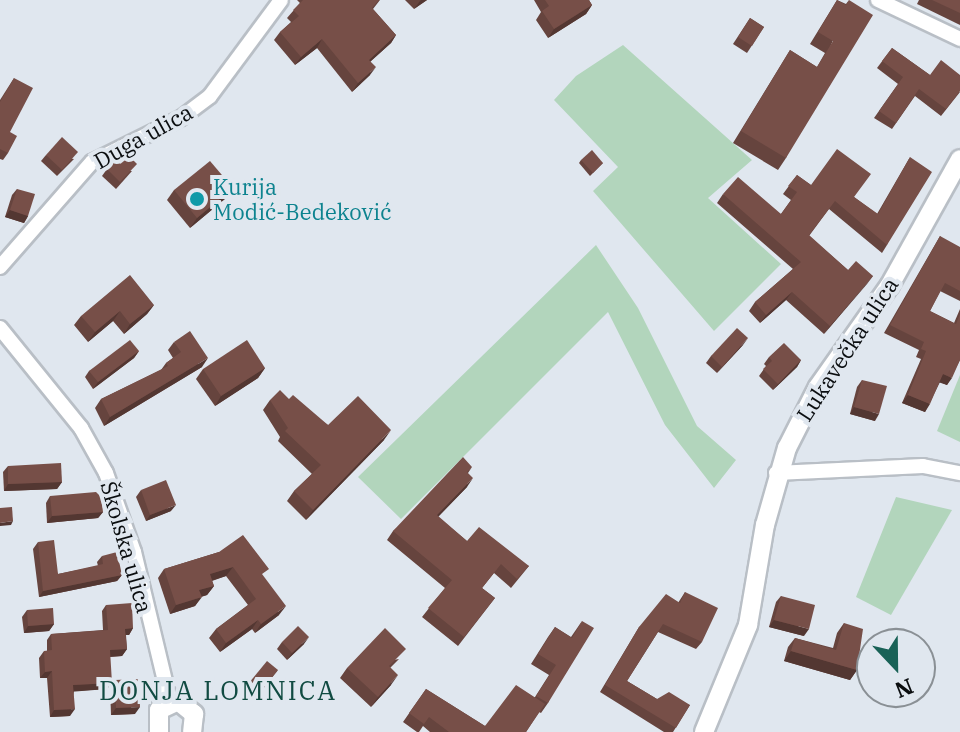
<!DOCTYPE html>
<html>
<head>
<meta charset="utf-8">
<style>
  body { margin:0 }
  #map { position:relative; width:960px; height:732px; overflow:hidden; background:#e0e7ef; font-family:"IBM Plex Serif",serif }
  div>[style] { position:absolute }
  .green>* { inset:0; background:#b2d5bc }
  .roads { filter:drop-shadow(2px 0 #b9bfc6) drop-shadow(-2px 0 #b9bfc6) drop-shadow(0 2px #b9bfc6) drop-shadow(0 -2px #b9bfc6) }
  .minor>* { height:14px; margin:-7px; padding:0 7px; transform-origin:7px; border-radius:7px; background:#fff }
  .tertiary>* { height:18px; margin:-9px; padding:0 9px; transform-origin:9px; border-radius:9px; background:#fff }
  .wall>* { inset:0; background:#66443e }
  .shaded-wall>* { inset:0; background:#533732 }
  .building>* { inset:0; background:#774f48 }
  .dots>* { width:22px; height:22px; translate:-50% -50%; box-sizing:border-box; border:4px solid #e0e7ef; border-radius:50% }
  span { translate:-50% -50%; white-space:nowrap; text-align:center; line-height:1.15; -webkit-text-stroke:8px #e0e7ef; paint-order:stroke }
  .street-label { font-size:22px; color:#0a0d0f }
  .culture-label { font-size:22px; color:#0d838f }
  .left { translate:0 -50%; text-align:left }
  .quarter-label { font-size:26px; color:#114b42; letter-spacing:2px }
  .north { position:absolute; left:856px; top:628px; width:80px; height:80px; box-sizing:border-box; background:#e0e7ef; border:2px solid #8a9095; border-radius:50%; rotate:158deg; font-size:22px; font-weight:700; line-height:32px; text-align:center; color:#0a0d0f }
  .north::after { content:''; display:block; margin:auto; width:28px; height:36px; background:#196257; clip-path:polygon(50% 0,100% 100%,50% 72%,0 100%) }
</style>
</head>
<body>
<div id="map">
  <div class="green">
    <div style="clip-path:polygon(623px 45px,752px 160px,708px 198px,781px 264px,714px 331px,593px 191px,618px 167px,554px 100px,576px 76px)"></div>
    <div style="clip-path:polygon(596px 245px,638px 308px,697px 426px,736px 460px,714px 488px,665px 425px,608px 312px,401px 519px,358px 477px)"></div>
    <div style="clip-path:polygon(960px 375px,960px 442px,937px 431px)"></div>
    <div style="clip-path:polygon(896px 497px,952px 510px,891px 615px,856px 597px)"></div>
  </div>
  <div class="roads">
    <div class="minor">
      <div style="left:878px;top:0;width:91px;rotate:25.4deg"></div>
      <div style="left:0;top:267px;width:140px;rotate:-48.8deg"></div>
      <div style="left:92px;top:162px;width:99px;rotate:-26.3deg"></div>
      <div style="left:181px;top:118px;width:36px;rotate:-37deg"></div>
      <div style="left:210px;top:96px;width:119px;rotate:-53.5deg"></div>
      <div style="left:0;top:328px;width:129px;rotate:51deg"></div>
      <div style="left:81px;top:428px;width:51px;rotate:60.9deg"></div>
      <div style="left:106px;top:473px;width:84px;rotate:70.5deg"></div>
      <div style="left:134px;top:552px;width:154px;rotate:76.5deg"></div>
      <div style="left:776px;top:473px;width:147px;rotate:-2.7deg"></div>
      <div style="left:923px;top:466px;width:38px;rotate:11deg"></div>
    </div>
    <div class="tertiary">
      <div style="left:159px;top:732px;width:22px;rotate:-90deg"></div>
      <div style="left:159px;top:710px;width:21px;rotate:-25deg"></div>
      <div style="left:178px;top:701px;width:21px;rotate:39deg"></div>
      <div style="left:194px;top:714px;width:18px;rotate:96deg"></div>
      <div style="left:704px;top:732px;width:116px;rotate:-67.6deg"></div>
      <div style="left:748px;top:625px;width:101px;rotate:-80.4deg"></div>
      <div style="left:765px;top:525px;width:80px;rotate:-74.1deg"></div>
      <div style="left:787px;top:448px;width:68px;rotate:-63.1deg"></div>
      <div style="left:818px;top:387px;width:125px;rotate:-54.8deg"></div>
      <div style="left:890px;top:285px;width:144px;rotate:-60.9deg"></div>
    </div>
  </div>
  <div class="wall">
    <div style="clip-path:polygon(297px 0,380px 0,373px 9px,396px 35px,391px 43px,370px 62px,370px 75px,352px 92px,317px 48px,295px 65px,274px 40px,280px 32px,291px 22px,287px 18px,300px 3px)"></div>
    <div style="clip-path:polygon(405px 0,427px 0,414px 9px)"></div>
    <div style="clip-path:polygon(534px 0,589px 0,592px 5px,586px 14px,548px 38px,536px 20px,541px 12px)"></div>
    <div style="clip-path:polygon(837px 0,846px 4px,849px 0,786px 158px,778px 170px,733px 143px,790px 50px,817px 67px,825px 53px,810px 44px)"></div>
    <div style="clip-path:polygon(919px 0,960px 0,960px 25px,917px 4px)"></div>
    <div style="clip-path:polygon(750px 18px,764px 27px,747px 53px,733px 44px)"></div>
    <div style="clip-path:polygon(892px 48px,930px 75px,960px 92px,941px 116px,915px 96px,892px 129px,874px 118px,898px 84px,877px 68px)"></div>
    <div style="clip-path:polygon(14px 78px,8px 153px,3px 160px,0 159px,0 100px)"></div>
    <div style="clip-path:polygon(46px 155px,74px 159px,57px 176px,41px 161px)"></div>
    <div style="clip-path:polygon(910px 157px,887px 245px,882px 253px,829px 209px,809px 236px,848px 270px,873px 276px,824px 334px,786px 300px,760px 323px,749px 311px,755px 302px,793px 269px,717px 203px,723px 194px,781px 214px,791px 200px,783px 194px,797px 175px,811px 185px,854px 197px,877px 214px)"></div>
    <div style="clip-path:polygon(581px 160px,603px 163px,590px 176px,579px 163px)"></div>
    <div style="clip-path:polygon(107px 169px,132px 171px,116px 189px,102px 176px)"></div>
    <div style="clip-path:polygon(233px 188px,226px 198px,190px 228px,167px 200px,174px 190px)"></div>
    <div style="clip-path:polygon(17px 189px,28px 216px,24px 223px,5px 217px,12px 195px)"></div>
    <div style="clip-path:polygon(940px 236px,960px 261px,960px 301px,940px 291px,930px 311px,954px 323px,960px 309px,960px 360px,947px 385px,940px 382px,925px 412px,902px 403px,921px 359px,916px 357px,919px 350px,884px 333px)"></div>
    <div style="clip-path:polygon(154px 305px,147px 314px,124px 334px,113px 321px,88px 342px,74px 325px,81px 316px)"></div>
    <div style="clip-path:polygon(174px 342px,202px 367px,104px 426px,95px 408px,101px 399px,161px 370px,166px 363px,173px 358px,168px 350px)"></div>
    <div style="clip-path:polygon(743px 345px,717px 373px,706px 363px,711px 356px)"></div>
    <div style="clip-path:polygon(139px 351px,134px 358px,93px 389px,85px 377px,89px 371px)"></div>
    <div style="clip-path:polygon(769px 357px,801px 360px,797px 367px,773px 390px,759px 376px,766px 366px,764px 364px)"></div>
    <div style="clip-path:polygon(265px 368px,258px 378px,215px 406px,196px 379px,203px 369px)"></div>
    <div style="clip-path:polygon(862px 380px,875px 421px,850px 414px,857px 387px)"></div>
    <div style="clip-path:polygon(289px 399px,328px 425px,384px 440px,306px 520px,287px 501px,294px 491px,312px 474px,278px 441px,280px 437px,263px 410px,270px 400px)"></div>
    <div style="clip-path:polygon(8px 466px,62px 482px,57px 489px,4px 491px,3px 472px)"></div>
    <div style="clip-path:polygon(472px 467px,468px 473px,467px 487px,438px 517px,467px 541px,529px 566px,511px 588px,494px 573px,482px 588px,495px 598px,458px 646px,422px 617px,445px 588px,387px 540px,393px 531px)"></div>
    <div style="clip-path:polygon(141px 490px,171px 511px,146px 521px,136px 497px)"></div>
    <div style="clip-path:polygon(50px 496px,103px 512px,98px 518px,47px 523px,46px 503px)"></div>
    <div style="clip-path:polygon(38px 542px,58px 574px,98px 566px,97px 562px,102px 556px,122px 575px,117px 581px,39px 597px,33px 549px)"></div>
    <div style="clip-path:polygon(219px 552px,263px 577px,279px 615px,255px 633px,252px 629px,220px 652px,209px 638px,216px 629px,248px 605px,226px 576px,212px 581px,214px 586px,207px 595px,201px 597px,195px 606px,170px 614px,158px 578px,164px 569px)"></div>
    <div style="clip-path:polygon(685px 592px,702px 642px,696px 649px,658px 632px,627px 681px,657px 699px,690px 705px,673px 732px,664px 732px,600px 692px,639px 627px,678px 603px)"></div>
    <div style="clip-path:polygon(781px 596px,804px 636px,769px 627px,776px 602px)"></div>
    <div style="clip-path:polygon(106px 605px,133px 628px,129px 635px,126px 635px,127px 649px,122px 656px,110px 657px,107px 689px,74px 691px,70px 716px,50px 717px,47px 678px,40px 678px,39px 658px,44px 651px,47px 651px,47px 640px,51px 634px,103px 630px,102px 611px)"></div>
    <div style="clip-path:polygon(27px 610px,54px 624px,49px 631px,24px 633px,22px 617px)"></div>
    <div style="clip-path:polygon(582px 621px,548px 703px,541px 713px,539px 712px,526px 732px,430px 732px,423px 726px,419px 732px,417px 732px,403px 722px,426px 689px,485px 726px,535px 697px,549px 675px,531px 664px,548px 637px,555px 627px,571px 637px)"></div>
    <div style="clip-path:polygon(844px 623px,857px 670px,850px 680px,784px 661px,788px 647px,795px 638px,833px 648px,837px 633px)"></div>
    <div style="clip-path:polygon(282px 642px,304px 644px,287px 660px,277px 649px)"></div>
    <div style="clip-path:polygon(399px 659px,390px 668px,391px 685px,371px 707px,340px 678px,347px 668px)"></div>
    <div style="clip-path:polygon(278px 670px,251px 704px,239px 695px,244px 689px)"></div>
    <div style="clip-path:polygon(115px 680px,135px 714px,111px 715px,110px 686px)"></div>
  </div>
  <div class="shaded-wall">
    <div style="clip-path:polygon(421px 0,427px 0,414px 9px,420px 1px)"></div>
    <div style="clip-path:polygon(592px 5px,586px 14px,548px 38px,554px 29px)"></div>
    <div style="clip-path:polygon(396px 35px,391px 43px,363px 68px,369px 60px)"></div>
    <div style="clip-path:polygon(322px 39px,317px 48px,295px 65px,301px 57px)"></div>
    <div style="clip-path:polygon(376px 67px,370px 75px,352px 92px,358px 83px)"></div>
    <div style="clip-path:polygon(233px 188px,226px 198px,190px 228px,197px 218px)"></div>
    <div style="clip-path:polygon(10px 210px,28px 216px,24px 223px,5px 217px)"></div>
    <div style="clip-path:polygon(873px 276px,867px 284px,824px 334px,830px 326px)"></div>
    <div style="clip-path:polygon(792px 292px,786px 300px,760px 323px,766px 315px)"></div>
    <div style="clip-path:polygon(154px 305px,147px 314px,124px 334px,130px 324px)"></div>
    <div style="clip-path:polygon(120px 311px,113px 321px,88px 342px,95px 332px)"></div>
    <div style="clip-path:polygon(748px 338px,743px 345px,717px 373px,722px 367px)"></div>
    <div style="clip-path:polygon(139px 351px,134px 358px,93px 389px,98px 382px)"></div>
    <div style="clip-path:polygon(208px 358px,202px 367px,104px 426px,110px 417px)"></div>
    <div style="clip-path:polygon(801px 360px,797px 367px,773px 390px,778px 384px)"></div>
    <div style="clip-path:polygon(265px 368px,258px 378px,215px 406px,221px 396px)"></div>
    <div style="clip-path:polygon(943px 374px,952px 378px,947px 385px,938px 382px)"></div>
    <div style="clip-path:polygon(908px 395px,930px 404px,925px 412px,902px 403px)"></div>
    <div style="clip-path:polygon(854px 407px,879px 414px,875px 421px,850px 414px)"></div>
    <div style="clip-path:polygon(391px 430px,384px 440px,306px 520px,313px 510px)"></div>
    <div style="clip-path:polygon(473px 478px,467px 487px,431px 524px,437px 515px)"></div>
    <div style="clip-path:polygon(62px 482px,57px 489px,4px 491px,8px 484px)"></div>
    <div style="clip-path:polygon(176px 505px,171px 511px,146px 521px,150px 515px)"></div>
    <div style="clip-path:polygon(103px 512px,98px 518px,47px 523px,52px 516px)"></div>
    <div style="clip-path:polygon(13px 521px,11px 525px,0 526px,0 523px)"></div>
    <div style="clip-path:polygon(233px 567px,226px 576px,204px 583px,210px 574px)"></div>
    <div style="clip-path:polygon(122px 575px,117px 581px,39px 597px,43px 591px)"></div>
    <div style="clip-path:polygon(214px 586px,207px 595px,193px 599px,199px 590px)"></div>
    <div style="clip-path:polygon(202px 597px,195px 606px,170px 614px,176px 605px)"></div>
    <div style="clip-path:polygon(286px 606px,279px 615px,255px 633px,261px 624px)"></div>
    <div style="clip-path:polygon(258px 620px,252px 629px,220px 652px,226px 643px)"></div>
    <div style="clip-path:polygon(774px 620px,809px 629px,804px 636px,769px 627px)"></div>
    <div style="clip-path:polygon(54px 624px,49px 631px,24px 633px,28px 626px)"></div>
    <div style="clip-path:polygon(133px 628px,129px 635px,121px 635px,125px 629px)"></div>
    <div style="clip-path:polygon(309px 637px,304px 644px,287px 660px,292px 653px)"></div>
    <div style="clip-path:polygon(127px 649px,122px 656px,105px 657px,110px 650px)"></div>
    <div style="clip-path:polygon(791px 651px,857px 670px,850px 680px,784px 661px)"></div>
    <div style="clip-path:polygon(52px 671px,47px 678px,40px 678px,45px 672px)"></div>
    <div style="clip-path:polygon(398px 675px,391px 685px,371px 707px,378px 697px)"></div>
    <div style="clip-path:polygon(112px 683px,107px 689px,69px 692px,73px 685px)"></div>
    <div style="clip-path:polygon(140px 707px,135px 714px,111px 715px,116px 708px)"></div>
    <div style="clip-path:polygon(75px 709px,70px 716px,50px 717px,54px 710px)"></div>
  </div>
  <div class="building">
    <div style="clip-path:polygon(303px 0,379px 0,372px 8px,396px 35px,369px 60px,376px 67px,358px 83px,322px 39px,301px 57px,280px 32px,299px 16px,293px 10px)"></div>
    <div style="clip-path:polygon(545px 0,589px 0,592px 5px,554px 29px,542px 11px,549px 6px)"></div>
    <div style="clip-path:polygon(837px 0,846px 5px,849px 0,873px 15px,786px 158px,741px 131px,790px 50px,817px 67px,833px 41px,818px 32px)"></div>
    <div style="clip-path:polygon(932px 0,960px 0,960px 13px)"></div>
    <div style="clip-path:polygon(750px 18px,764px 27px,752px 46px,738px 37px)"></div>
    <div style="clip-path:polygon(892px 48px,930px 75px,941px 60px,960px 75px,960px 91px,946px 109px,919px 89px,896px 123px,879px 111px,903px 77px,882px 61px)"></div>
    <div style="clip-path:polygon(14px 78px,33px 88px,10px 132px,17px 136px,8px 153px,0 149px,0 102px)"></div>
    <div style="clip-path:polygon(62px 137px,78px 152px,62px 170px,46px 155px)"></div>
    <div style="clip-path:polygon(837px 149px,871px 174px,854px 197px,878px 214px,910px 157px,932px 172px,887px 245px,835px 201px,809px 235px,848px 270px,856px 261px,873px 276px,830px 326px,792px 292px,766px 315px,755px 302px,801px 262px,723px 194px,738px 177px,781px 214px,797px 192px,788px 186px,797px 175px,811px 185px)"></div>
    <div style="clip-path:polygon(592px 150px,603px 163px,593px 173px,581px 160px)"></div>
    <div style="clip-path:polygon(125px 152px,137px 164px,120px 182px,107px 169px)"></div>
    <div style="clip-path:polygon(210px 161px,233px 188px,197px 218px,174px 190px)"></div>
    <div style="clip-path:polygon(17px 189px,35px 194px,28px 216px,10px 210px)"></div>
    <div style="clip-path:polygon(940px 236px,960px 247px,960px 291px,945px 283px,930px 311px,956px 324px,960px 314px,960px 360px,952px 378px,943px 374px,930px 404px,908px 395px,926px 351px,921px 349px,924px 342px,890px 325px)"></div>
    <div style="clip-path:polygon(130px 275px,154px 305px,130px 324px,120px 311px,95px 332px,81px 316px)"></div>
    <div style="clip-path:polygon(737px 328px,748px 338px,722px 367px,711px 356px)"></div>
    <div style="clip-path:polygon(190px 331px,208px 358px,110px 417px,101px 399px,168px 366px,166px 363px,181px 352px,174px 342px)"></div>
    <div style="clip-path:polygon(130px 340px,139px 351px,98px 382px,89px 371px)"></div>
    <div style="clip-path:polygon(247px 340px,265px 368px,221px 396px,203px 369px)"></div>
    <div style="clip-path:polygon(784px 343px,801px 360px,778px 384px,763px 369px,772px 361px,769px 357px)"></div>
    <div style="clip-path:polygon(862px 380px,887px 386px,879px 414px,854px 407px)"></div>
    <div style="clip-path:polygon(280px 390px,289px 399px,293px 395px,328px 425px,358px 396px,391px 430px,313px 510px,294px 491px,321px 465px,285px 431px,288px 428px,270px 400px)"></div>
    <div style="clip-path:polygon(463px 457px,472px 467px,467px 472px,473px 478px,437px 515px,467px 541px,479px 527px,529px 566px,517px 579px,501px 564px,482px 588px,495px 598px,464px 637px,428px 608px,452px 580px,393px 531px)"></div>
    <div style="clip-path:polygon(61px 463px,62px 482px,8px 484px,8px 466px)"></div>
    <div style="clip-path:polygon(166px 480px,176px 505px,150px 515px,141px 490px)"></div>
    <div style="clip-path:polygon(96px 492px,101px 497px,103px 512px,52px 516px,50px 496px)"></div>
    <div style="clip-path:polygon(12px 507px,13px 521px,0 523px,0 508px)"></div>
    <div style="clip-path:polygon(243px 535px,269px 569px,262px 574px,286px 606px,261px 624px,258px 620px,226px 643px,216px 629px,256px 599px,233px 567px,210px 574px,214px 586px,199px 590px,202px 597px,176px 605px,164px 569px,219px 552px)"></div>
    <div style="clip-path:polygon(54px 540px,58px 574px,103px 564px,102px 556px,117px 552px,122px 575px,43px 591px,38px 542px)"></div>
    <div style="clip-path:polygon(685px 592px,718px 608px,702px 642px,663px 624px,627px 681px,657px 699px,669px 692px,690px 705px,676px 728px,605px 685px,639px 627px,666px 594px,680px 603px)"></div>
    <div style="clip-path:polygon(781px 596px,815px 605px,809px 629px,774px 620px)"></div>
    <div style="clip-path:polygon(132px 603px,133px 628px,125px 629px,127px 649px,110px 650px,112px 683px,73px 685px,75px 709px,54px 710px,52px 671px,45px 672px,44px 651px,52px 650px,51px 634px,108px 630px,106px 605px)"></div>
    <div style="clip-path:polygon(53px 608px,54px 624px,28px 626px,27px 610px)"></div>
    <div style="clip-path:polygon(582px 621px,594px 628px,548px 703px,536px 696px,556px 665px,538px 654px,555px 627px,572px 638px)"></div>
    <div style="clip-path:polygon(844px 623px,863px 629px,857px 670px,791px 651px,795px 638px,836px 650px)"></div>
    <div style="clip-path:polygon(298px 626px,309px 637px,292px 653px,282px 642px)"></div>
    <div style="clip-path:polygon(385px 628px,406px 649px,389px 666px,398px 675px,378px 697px,347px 668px)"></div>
    <div style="clip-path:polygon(267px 661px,278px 670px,256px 697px,244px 689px)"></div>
    <div style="clip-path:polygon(139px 679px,140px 707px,116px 708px,115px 680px)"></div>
    <div style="clip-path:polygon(516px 685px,545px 704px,526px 732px,449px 732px,429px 717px,424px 724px,409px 713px,426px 689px,485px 726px)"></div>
  </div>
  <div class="dots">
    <div style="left:197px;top:199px;background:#0f9aa8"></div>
  </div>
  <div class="street-label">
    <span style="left:143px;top:136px;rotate:-29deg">Duga ulica</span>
    <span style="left:847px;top:349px;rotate:-57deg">Lukavečka ulica</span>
    <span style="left:127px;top:547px;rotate:74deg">Školska ulica</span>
  </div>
  <div class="culture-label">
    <span class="left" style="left:213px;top:199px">Kurija<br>Modić-Bedeković</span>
  </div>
  <div class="quarter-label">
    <span style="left:218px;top:691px">DONJA LOMNICA</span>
  </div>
  <div class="north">N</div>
</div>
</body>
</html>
